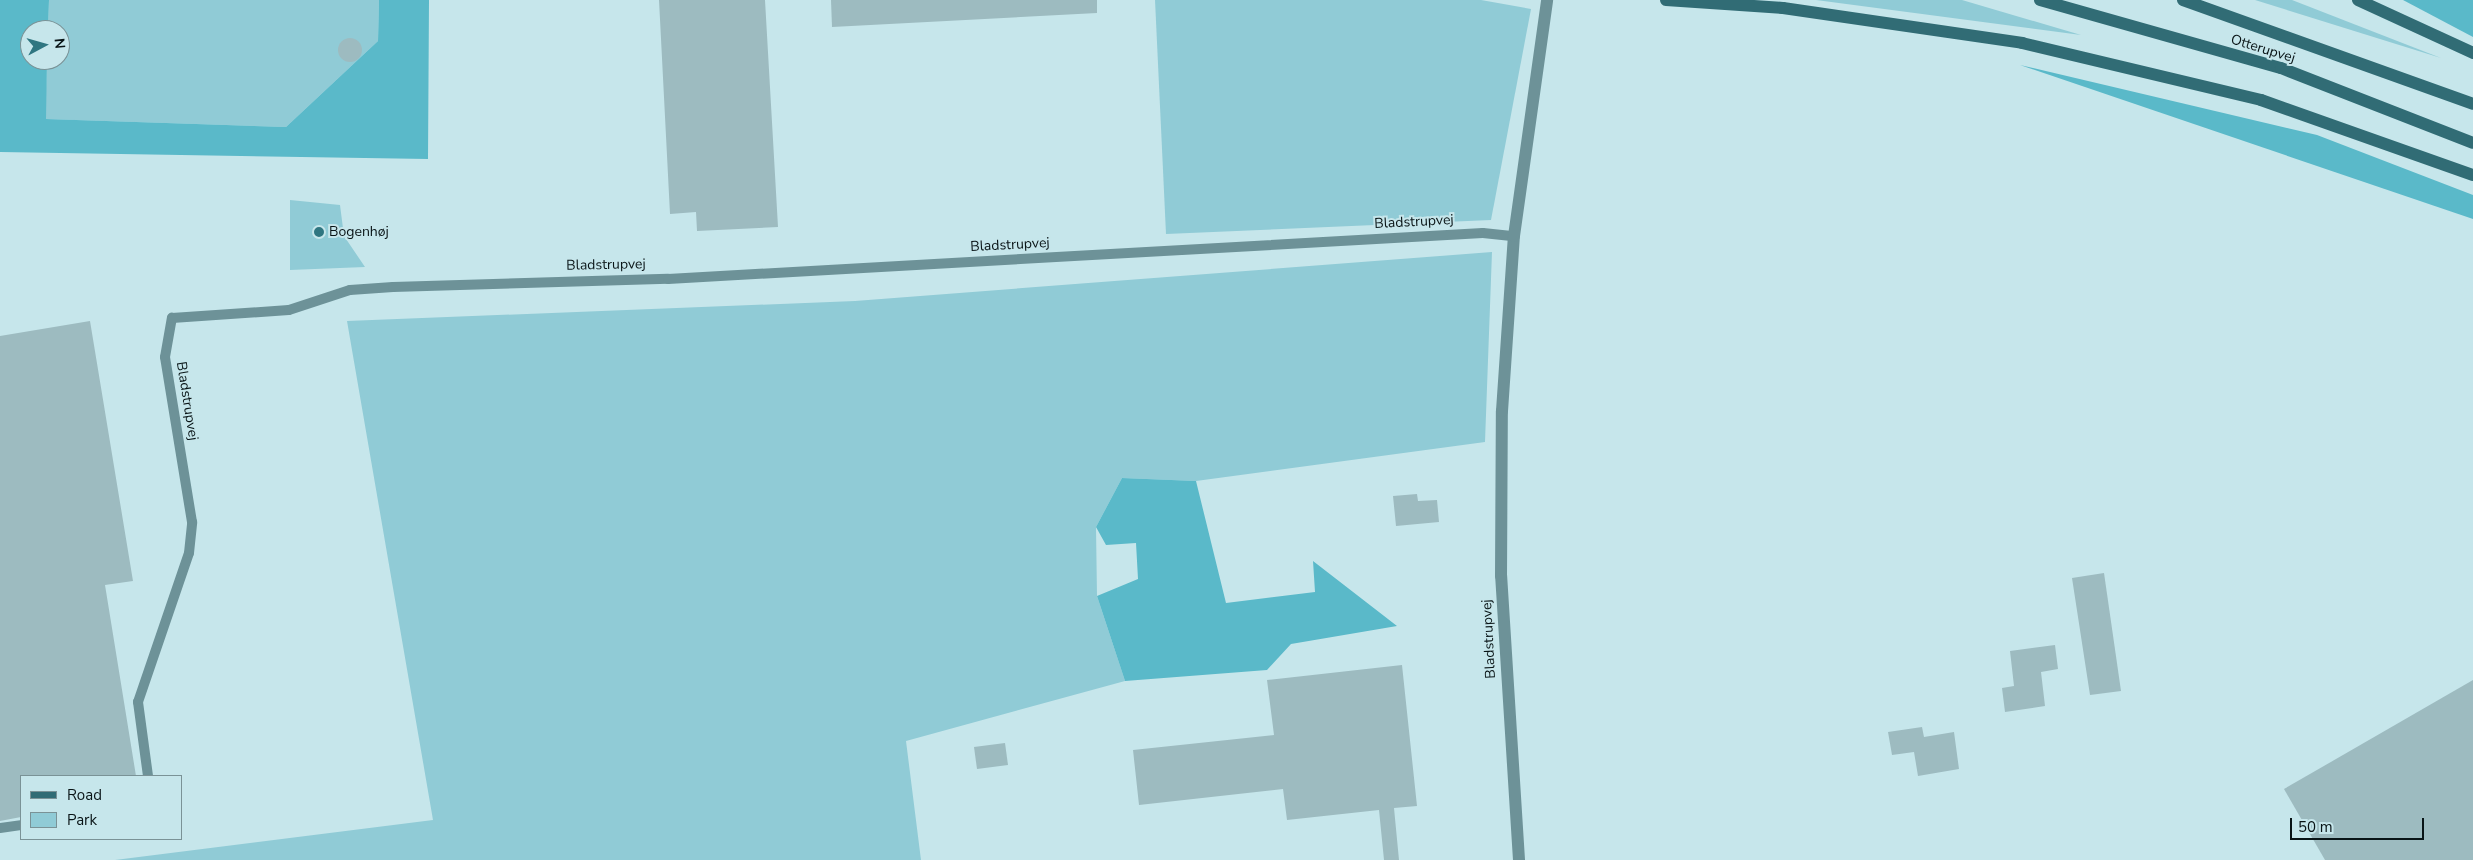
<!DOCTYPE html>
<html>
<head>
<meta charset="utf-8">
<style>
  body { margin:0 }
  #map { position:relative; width:2473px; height:860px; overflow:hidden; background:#c6e6eb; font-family:"Nunito Sans",sans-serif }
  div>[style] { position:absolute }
  .green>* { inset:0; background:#90cbd6 }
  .forest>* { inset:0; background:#5ab9c9 }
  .building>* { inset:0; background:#9dbbc0 }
  .round { border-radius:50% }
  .service>* { height:10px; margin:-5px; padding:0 5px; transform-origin:5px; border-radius:5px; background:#6d9298 }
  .tertiary>* { height:12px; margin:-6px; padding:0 6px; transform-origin:6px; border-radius:6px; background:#6d9298 }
  .secondary>* { height:12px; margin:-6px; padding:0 6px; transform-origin:6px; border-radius:6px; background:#316c75 }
  .dots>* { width:14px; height:14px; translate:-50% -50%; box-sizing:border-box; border:2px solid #c6e6eb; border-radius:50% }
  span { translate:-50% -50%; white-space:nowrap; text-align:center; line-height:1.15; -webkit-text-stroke:4px #c6e6eb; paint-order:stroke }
  .street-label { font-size:14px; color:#091416 }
  .poi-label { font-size:14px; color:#091416 }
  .left { translate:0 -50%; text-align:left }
  .legend { position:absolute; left:20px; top:775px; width:162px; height:65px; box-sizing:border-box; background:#c6e6eb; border:1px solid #7a9296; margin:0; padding:6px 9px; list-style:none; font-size:15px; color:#091416 }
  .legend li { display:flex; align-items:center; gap:10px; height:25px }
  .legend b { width:25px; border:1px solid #7a9296 }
  .north { position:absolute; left:20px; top:20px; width:50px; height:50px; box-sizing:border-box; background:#c6e6eb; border:1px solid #7a9296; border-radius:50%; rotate:84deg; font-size:14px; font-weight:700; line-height:20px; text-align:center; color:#091416 }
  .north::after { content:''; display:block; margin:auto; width:18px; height:22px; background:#2f7681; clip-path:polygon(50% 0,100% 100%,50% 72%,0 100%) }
  .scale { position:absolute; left:2290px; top:818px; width:134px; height:22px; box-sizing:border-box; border:2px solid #091416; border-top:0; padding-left:6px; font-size:15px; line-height:18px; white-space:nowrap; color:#091416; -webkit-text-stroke:4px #c6e6eb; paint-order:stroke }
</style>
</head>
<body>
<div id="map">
  <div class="green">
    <div style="clip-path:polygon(49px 0,379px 0,378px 41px,286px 127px,45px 119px,47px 60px,60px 60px,60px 30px,48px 30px)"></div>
    <div style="clip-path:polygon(1155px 0,1481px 0,1531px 9px,1491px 220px,1166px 234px)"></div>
    <div style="clip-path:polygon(1816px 0,1962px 0,2081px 35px)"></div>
    <div style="clip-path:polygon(2255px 0,2292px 0,2441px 58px)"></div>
    <div style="clip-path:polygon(290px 200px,340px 205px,344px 236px,365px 267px,290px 270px)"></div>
    <div style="clip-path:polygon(1492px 252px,1485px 442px,1196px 481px,1122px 478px,1096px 527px,1097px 596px,1125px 681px,906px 741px,921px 860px,115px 860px,433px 820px,347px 321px,855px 301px)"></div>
  </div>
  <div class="forest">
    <div style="clip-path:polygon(0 0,49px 0,48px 30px,30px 30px,30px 60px,47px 60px,46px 119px,286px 127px,378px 41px,379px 0,429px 0,428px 159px,0 152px)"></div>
    <div style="clip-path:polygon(2403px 0,2473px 0,2473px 37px)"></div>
    <div style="clip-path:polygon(2020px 65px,2317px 135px,2473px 195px,2473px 219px)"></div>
    <div style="clip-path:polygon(1122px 478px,1196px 481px,1226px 603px,1315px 592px,1313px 561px,1397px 626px,1291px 644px,1267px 670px,1125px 681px,1097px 596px,1138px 579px,1136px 543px,1106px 545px,1096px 527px)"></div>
  </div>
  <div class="building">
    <div style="clip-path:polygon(659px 0,765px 0,778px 227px,697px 231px,696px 212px,670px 214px)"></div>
    <div style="clip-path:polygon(831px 0,1097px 0,1097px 13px,832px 27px)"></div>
    <div class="round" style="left:338px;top:38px;width:24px;height:24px"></div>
    <div style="clip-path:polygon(90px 321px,133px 581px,105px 585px,136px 776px,21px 776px,21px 817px,0 821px,0 336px)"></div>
    <div style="clip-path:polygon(1417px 494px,1418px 501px,1437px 500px,1439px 522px,1396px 526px,1393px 496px)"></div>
    <div style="clip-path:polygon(2104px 573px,2121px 691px,2090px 695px,2072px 578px)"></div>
    <div style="clip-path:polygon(2055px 645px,2058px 669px,2041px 672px,2045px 706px,2005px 712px,2002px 688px,2014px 686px,2010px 651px)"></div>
    <div style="clip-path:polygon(1402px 665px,1417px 806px,1394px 808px,1399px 860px,1384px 860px,1379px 810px,1287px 820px,1283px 789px,1139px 805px,1133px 750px,1274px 735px,1267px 680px)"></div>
    <div style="clip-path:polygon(2473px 680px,2473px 860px,2325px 860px,2284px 789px)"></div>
    <div style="clip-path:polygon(1922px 727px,1924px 737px,1954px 732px,1959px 769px,1918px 776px,1914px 752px,1892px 755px,1888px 732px)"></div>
    <div style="clip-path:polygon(1005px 743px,1008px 765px,977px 769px,974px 747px)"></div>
  </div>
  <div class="service">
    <div style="left:148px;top:776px;width:75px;rotate:-97.7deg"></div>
    <div style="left:138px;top:702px;width:157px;rotate:-71.1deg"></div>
    <div style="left:189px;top:553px;width:31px;rotate:-84deg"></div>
    <div style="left:192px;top:522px;width:167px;rotate:-99.3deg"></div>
    <div style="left:165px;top:357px;width:40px;rotate:-80deg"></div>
    <div style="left:172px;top:318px;width:117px;rotate:-3.9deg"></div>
    <div style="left:289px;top:310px;width:64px;rotate:-18.2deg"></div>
    <div style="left:350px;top:290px;width:43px;rotate:-4deg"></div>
    <div style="left:393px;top:287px;width:275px;rotate:-1.7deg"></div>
    <div style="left:668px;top:279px;width:816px;rotate:-3.23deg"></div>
    <div style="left:1483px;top:233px;width:31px;rotate:6deg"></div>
    <div style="left:0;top:828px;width:21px;rotate:-8deg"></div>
  </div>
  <div class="tertiary">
    <div style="left:1519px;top:860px;width:285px;rotate:-93.6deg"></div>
    <div style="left:1501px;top:576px;width:165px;rotate:-89.7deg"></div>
    <div style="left:1502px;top:411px;width:175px;rotate:-86.1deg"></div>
    <div style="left:1514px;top:236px;width:238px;rotate:-82deg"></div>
  </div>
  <div class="secondary">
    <div style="left:1666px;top:0;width:117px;rotate:3.9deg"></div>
    <div style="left:1783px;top:8px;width:242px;rotate:8.3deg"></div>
    <div style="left:2022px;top:43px;width:246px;rotate:13.4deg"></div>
    <div style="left:2261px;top:100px;width:225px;rotate:19.5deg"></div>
    <div style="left:2040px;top:0;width:250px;rotate:15.8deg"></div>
    <div style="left:2281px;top:68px;width:206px;rotate:21.3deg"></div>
    <div style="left:2183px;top:0;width:308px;rotate:19.7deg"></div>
    <div style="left:2358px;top:0;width:127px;rotate:24.7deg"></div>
  </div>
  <div class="dots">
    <div style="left:319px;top:232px;background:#2f7681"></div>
  </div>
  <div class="street-label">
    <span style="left:2263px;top:49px;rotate:17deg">Otterupvej</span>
    <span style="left:1414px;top:222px;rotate:-3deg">Bladstrupvej</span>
    <span style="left:1010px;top:245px;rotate:-3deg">Bladstrupvej</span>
    <span style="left:606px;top:265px;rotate:-1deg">Bladstrupvej</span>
    <span style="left:187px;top:401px;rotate:81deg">Bladstrupvej</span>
    <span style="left:1489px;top:639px;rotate:-93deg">Bladstrupvej</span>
  </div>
  <div class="poi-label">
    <span class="left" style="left:329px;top:232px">Bogenhøj</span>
  </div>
  <ul class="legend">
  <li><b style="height:6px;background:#316c75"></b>Road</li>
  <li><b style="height:14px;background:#90cbd6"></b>Park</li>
  </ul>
  <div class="north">N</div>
  <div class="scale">50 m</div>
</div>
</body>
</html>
